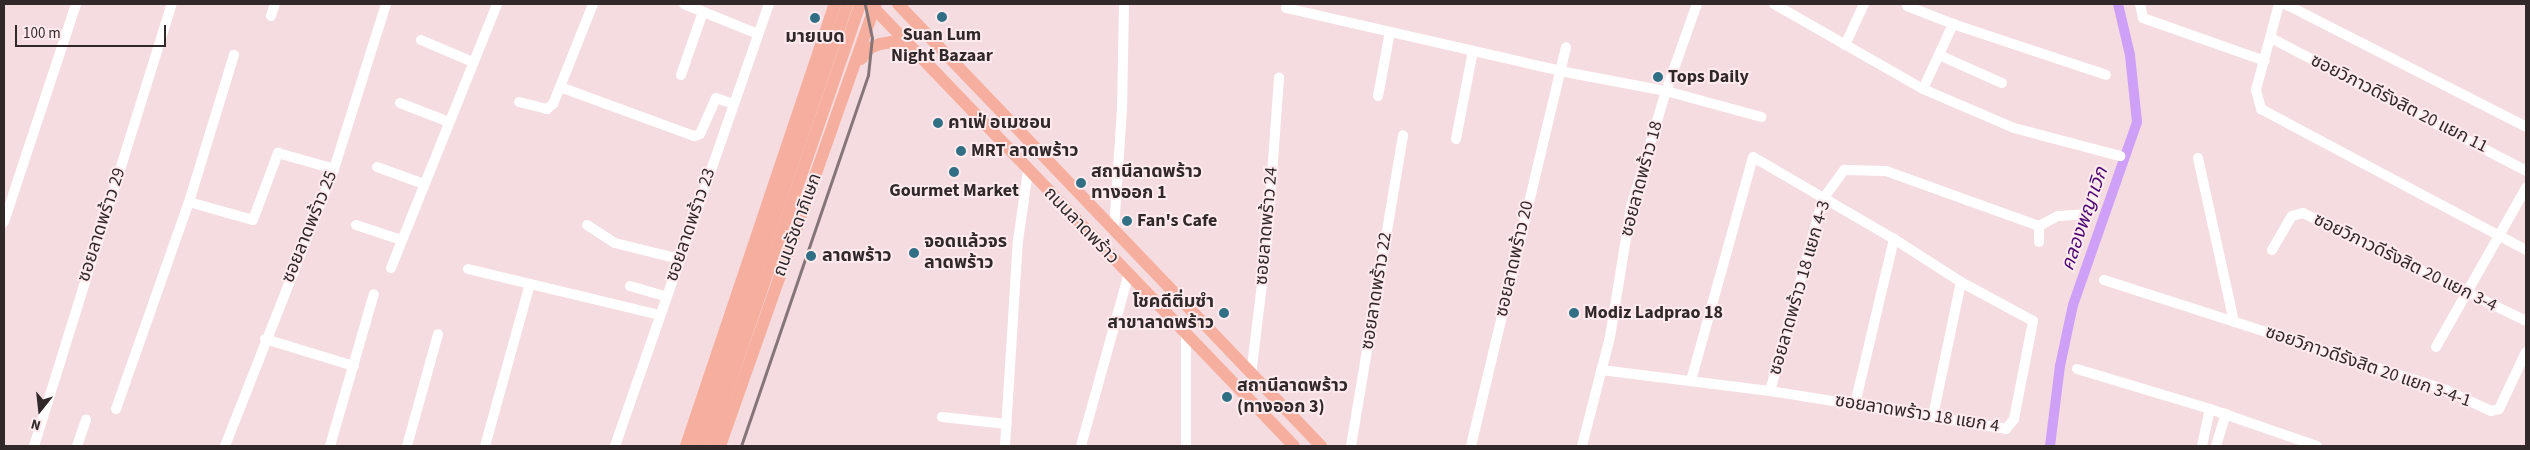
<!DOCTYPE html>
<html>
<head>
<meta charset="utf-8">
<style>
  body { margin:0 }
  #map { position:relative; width:2530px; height:450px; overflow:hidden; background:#f5dce0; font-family:"Source Sans 3","Noto Sans Thai",sans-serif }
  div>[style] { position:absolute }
  .canal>* { height:10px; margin:-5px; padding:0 5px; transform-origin:5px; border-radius:5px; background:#cfa0f7 }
  .minor>* { height:10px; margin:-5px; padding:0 5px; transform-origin:5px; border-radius:5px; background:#fff }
  .major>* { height:12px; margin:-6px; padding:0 6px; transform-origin:6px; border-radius:6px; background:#f6af9e }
  .rail>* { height:3px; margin:-1.5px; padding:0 1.5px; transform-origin:1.5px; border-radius:1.5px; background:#857578 }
  .dots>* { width:14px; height:14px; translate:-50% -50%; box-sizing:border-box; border:2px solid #ffebee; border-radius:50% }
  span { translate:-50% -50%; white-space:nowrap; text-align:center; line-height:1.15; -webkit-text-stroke:4px #ffebee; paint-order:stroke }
  .poi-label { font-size:18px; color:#31282a; font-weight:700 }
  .left { translate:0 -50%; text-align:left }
  .right { translate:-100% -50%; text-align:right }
  .street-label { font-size:18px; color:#31282a }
  .water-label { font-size:19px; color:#4c0771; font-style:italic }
  .frame { position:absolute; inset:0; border:5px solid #31282a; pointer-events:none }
  .north { position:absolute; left:15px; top:385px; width:50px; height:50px; -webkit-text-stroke:4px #ffebee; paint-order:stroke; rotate:196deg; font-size:14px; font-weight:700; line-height:20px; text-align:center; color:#31282a }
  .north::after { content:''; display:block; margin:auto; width:18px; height:22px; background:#31282a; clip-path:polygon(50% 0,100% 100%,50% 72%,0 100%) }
  .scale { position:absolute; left:15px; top:25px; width:151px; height:22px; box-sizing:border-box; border:2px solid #31282a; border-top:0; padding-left:6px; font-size:15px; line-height:18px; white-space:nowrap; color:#31282a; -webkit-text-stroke:4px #ffebee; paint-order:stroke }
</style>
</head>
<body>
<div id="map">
  <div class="canal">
    <div style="left:2050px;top:446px;width:81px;rotate:-82.9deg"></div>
    <div style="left:2060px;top:366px;width:62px;rotate:-78deg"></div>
    <div style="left:2073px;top:305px;width:194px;rotate:-70.7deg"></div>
    <div style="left:2137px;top:122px;width:67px;rotate:-96deg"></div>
    <div style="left:2130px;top:55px;width:52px;rotate:-103.2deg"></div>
  </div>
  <div class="minor">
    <div style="left:593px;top:4px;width:89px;rotate:111.7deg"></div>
    <div style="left:560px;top:87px;width:143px;rotate:20.1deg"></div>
    <div style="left:694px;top:136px;width:6px;rotate:-18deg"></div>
    <div style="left:700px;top:134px;width:39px;rotate:-66deg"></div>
    <div style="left:716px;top:98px;width:18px;rotate:19deg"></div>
    <div style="left:684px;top:4px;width:80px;rotate:22.1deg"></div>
    <div style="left:1774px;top:4px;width:172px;rotate:29.7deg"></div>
    <div style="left:1923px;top:89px;width:72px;rotate:-65.2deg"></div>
    <div style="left:1953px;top:24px;width:161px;rotate:18.4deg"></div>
    <div style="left:2140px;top:4px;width:14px;rotate:78deg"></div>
    <div style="left:2143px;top:18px;width:129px;rotate:19.4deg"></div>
    <div style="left:2279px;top:4px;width:89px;rotate:105deg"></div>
    <div style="left:2256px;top:90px;width:20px;rotate:75deg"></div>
    <div style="left:2261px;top:109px;width:300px;rotate:28deg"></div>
    <div style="left:2285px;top:4px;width:271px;rotate:27deg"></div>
    <div style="left:1907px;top:6px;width:49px;rotate:21.4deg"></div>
    <div style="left:1286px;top:8px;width:281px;rotate:12.9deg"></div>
    <div style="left:1560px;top:71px;width:108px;rotate:10.7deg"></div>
    <div style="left:1666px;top:91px;width:99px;rotate:15.2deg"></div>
    <div style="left:271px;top:16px;width:13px;rotate:-72deg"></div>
    <div style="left:2271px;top:38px;width:288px;rotate:27.5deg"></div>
    <div style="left:421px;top:40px;width:56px;rotate:22.9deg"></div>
    <div style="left:1845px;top:45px;width:45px;rotate:-65.1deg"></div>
    <div style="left:1939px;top:55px;width:69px;rotate:24deg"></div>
    <div style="left:681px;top:75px;width:67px;rotate:-70.8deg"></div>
    <div style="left:1923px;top:89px;width:99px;rotate:23.2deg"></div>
    <div style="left:2014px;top:128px;width:110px;rotate:14.8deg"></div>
    <div style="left:1378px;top:96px;width:65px;rotate:-79.4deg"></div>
    <div style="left:519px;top:102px;width:29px;rotate:14deg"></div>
    <div style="left:547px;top:109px;width:8px;rotate:-40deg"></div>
    <div style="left:553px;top:104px;width:18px;rotate:-68deg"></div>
    <div style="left:400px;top:103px;width:53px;rotate:21.2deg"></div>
    <div style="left:1456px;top:139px;width:90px;rotate:-79.1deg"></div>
    <div style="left:2198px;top:158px;width:168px;rotate:77.6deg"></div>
    <div style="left:377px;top:167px;width:50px;rotate:19.9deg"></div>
    <div style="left:189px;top:202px;width:66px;rotate:15.7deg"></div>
    <div style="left:253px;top:220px;width:72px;rotate:-69.5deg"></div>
    <div style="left:278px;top:153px;width:58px;rotate:15.9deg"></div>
    <div style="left:4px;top:222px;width:230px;rotate:-71.7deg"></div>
    <div style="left:356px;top:225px;width:48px;rotate:18.1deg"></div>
    <div style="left:587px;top:225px;width:33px;rotate:33deg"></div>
    <div style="left:615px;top:243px;width:66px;rotate:14deg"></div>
    <div style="left:2039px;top:226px;width:21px;rotate:-28deg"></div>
    <div style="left:2058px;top:216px;width:30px;rotate:-4deg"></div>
    <div style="left:2088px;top:214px;width:18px;rotate:-68deg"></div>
    <div style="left:1114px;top:229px;width:120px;rotate:-86.2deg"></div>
    <div style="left:1122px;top:109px;width:105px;rotate:-88.9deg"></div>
    <div style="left:2272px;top:250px;width:39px;rotate:-60deg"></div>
    <div style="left:2292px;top:216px;width:11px;rotate:-15deg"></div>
    <div style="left:2303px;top:213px;width:248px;rotate:25.8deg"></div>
    <div style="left:391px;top:268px;width:284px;rotate:-68.1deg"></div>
    <div style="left:468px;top:269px;width:196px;rotate:13.5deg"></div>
    <div style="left:2104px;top:280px;width:359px;rotate:17.8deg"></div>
    <div style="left:2446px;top:390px;width:50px;rotate:25deg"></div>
    <div style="left:2491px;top:411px;width:8px;rotate:-14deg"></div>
    <div style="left:2499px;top:409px;width:63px;rotate:-64.7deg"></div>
    <div style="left:630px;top:286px;width:37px;rotate:16deg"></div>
    <div style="left:265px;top:339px;width:93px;rotate:16.9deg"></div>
    <div style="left:2436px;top:347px;width:183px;rotate:-60.5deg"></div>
    <div style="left:2077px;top:369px;width:139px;rotate:16.7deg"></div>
    <div style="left:2210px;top:409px;width:113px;rotate:19.1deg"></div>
    <div style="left:1601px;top:370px;width:170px;rotate:7.1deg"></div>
    <div style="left:1770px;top:391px;width:239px;rotate:9.1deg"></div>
    <div style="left:2006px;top:429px;width:13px;rotate:-51deg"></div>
    <div style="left:2014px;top:419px;width:100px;rotate:-79deg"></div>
    <div style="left:2033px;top:321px;width:82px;rotate:-151.6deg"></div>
    <div style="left:1961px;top:282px;width:80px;rotate:-147.3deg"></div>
    <div style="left:1894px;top:239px;width:163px;rotate:-149.8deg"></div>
    <div style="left:1753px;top:157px;width:232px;rotate:105.5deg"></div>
    <div style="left:1251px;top:375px;width:134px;rotate:-83.1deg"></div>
    <div style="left:1267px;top:242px;width:165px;rotate:-85.8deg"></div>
    <div style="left:1770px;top:391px;width:199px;rotate:-74.6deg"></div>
    <div style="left:1823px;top:199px;width:36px;rotate:-54deg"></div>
    <div style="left:1844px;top:170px;width:42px;rotate:1.4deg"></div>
    <div style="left:1886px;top:171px;width:163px;rotate:19.8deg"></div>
    <div style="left:2039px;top:226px;width:16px;rotate:90deg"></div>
    <div style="left:1855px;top:404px;width:170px;rotate:-76.7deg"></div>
    <div style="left:116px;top:409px;width:219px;rotate:-70.6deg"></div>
    <div style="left:189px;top:202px;width:154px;rotate:-73deg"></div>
    <div style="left:1933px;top:416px;width:137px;rotate:-78.2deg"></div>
    <div style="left:942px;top:417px;width:65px;rotate:6.1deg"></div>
    <div style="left:34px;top:446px;width:463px;rotate:-72.7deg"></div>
    <div style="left:77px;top:446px;width:28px;rotate:-71deg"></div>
    <div style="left:225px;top:446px;width:298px;rotate:-68.5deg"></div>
    <div style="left:334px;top:169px;width:173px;rotate:-72.5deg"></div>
    <div style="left:330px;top:446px;width:158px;rotate:-73.9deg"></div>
    <div style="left:407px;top:446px;width:116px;rotate:-74.5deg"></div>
    <div style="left:485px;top:446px;width:168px;rotate:-74.5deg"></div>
    <div style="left:615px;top:446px;width:468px;rotate:-70.8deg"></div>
    <div style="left:1005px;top:446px;width:205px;rotate:-86.4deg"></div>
    <div style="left:1018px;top:241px;width:71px;rotate:-81.9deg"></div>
    <div style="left:1081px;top:446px;width:176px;rotate:-74.5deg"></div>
    <div style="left:1186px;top:446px;width:110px;rotate:-90deg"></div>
    <div style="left:1351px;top:446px;width:315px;rotate:-80.5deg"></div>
    <div style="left:1471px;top:446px;width:410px;rotate:-76.6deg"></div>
    <div style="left:1582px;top:446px;width:113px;rotate:-75.6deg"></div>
    <div style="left:1610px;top:337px;width:132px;rotate:-80.8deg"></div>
    <div style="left:1631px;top:207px;width:121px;rotate:-73.2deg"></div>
    <div style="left:1666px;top:91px;width:92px;rotate:-70.4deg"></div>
    <div style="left:2202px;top:446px;width:38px;rotate:-78deg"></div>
    <div style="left:2216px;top:446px;width:34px;rotate:-73deg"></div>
  </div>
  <div class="major">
    <div style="left:870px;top:4px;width:612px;rotate:46.19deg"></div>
    <div style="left:898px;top:4px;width:612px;rotate:46.26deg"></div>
    <div style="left:861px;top:59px;width:14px;rotate:-51deg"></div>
    <div style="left:870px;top:48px;width:11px;rotate:-22deg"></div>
    <div style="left:880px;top:44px;width:11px;rotate:-10deg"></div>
    <div style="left:891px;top:42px;width:18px;rotate:16deg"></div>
    <div style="left:686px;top:446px;width:466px;rotate:-71.4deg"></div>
    <div style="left:696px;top:446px;width:467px;rotate:-71.1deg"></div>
    <div style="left:708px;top:446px;width:467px;rotate:-71deg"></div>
    <div style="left:720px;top:446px;width:469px;rotate:-70.6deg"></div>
  </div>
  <div class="rail">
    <div style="left:741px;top:446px;width:392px;rotate:-71.1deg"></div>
    <div style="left:868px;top:75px;width:37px;rotate:-84deg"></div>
    <div style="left:872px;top:38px;width:35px;rotate:-102deg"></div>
  </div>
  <div class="dots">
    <div style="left:942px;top:17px;background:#306f84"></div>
    <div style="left:815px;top:18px;background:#306f84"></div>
    <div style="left:1658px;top:77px;background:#306f84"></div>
    <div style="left:938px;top:123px;background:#306f84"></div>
    <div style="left:961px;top:151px;background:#306f84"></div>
    <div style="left:954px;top:172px;background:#306f84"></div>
    <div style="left:1081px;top:183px;background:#306f84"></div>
    <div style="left:1127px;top:221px;background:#306f84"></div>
    <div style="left:914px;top:253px;background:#306f84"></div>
    <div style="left:811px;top:256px;background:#306f84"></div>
    <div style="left:1224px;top:313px;background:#306f84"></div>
    <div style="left:1574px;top:313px;background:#306f84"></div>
    <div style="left:1227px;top:397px;background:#306f84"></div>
  </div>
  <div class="poi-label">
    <span style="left:942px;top:46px">Suan Lum<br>Night Bazaar</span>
    <span style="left:815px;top:37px">มายเบด</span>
    <span class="left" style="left:1668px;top:77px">Tops Daily</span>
    <span class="left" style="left:948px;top:123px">คาเฟ่ อเมซอน</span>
    <span class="left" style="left:971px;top:151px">MRT ลาดพร้าว</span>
    <span class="left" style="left:1091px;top:183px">สถานีลาดพร้าว<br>ทางออก 1</span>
    <span style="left:954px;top:191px">Gourmet Market</span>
    <span class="left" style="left:1137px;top:221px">Fan's Cafe</span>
    <span class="left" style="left:924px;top:253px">จอดแล้วจร<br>ลาดพร้าว</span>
    <span class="left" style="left:822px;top:256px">ลาดพร้าว</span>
    <span class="right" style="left:1214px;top:313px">โชคดีติ่มซำ<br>สาขาลาดพร้าว</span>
    <span class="left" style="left:1584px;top:313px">Modiz Ladprao 18</span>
    <span class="left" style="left:1237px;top:397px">สถานีลาดพร้าว<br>(ทางออก 3)</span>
  </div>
  <div class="street-label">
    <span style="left:2399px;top:104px;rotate:27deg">ซอยวิภาวดีรังสิต 20 แยก 11</span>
    <span style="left:1642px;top:179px;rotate:-75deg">ซอยลาดพร้าว 18</span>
    <span style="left:102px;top:225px;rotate:-72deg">ซอยลาดพร้าว 29</span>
    <span style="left:691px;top:225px;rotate:-71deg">ซอยลาดพร้าว 23</span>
    <span style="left:798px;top:225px;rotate:-70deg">ถนนรัชดาภิเษก</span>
    <span style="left:1081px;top:226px;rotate:46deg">ถนนลาดพร้าว</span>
    <span style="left:1267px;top:226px;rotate:-85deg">ซอยลาดพร้าว 24</span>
    <span style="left:310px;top:227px;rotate:-68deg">ซอยลาดพร้าว 25</span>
    <span style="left:1515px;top:259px;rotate:-77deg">ซอยลาดพร้าว 20</span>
    <span style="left:2405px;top:263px;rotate:26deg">ซอยวิภาวดีรังสิต 20 แยก 3-4</span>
    <span style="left:1800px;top:288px;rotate:-74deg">ซอยลาดพร้าว 18 แยก 4-3</span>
    <span style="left:1377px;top:291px;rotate:-81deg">ซอยลาดพร้าว 22</span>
    <span style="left:2368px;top:367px;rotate:19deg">ซอยวิภาวดีรังสิต 20 แยก 3-4-1</span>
    <span style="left:1917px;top:414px;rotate:9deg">ซอยลาดพร้าว 18 แยก 4</span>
  </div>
  <div class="water-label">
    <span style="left:2085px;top:219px;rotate:-71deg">คลองพญาเวิก</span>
  </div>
  <div class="frame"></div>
  <div class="north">N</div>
  <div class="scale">100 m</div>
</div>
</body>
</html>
